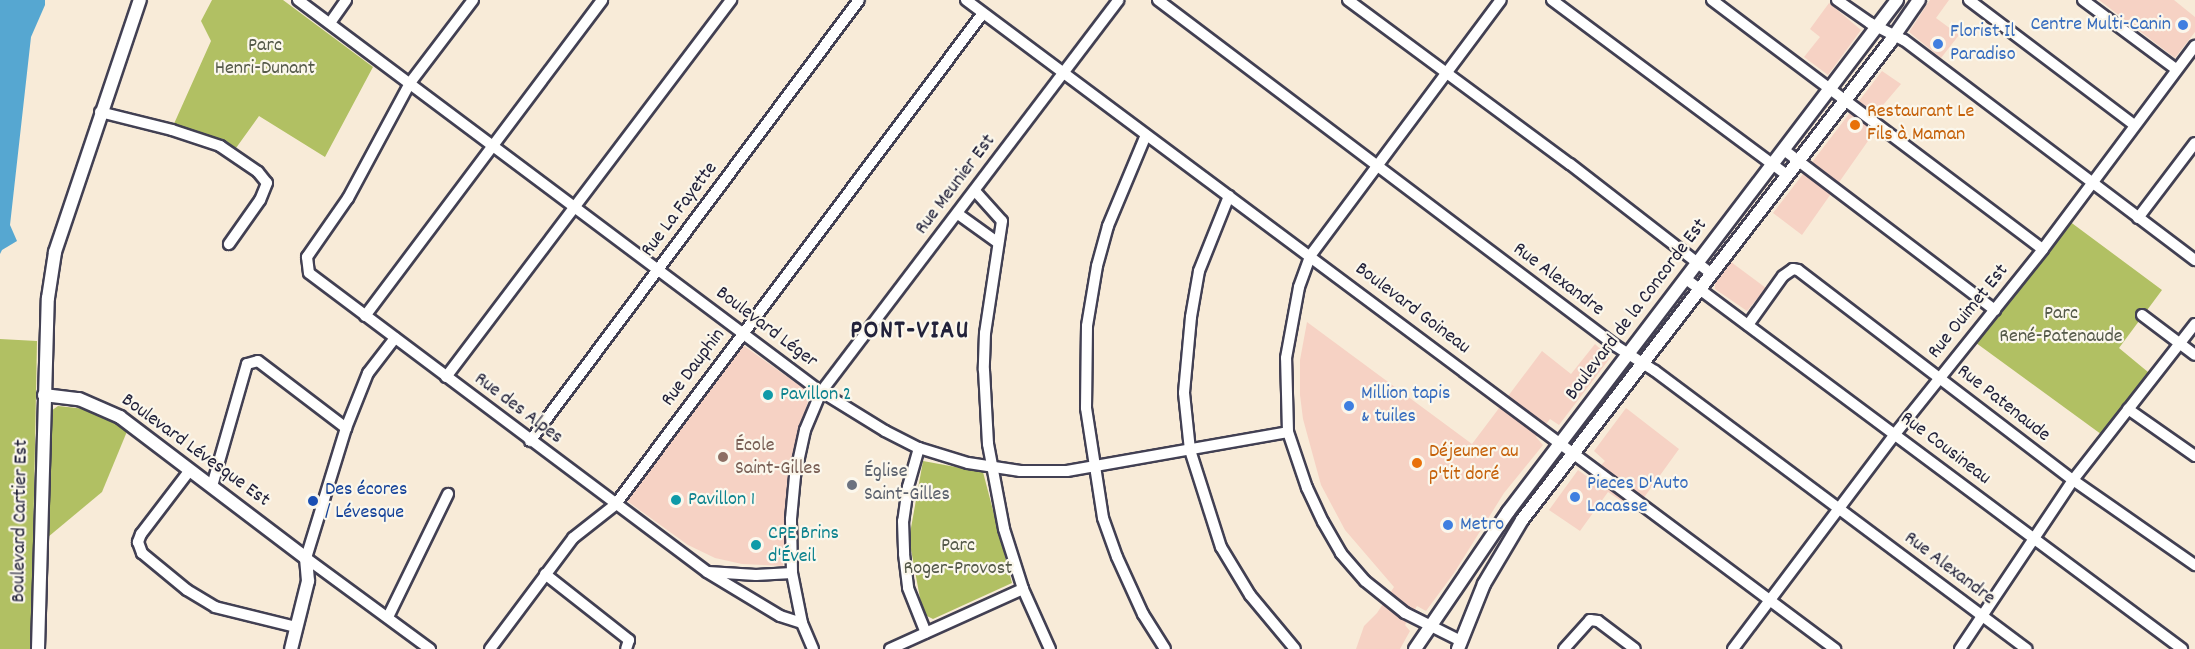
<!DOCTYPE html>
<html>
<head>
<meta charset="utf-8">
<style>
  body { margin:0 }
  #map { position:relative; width:2195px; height:649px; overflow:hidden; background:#f8ebd8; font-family:Dekko,sans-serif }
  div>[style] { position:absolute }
  .built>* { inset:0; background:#f6d2c4 }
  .green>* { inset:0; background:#b1c063 }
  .water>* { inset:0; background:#56a7d1 }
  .roads { filter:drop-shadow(2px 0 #424053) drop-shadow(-2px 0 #424053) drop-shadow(0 2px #424053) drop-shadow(0 -2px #424053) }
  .minor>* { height:10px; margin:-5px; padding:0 5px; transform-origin:5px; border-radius:5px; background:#fff }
  .tertiary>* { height:12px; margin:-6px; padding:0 6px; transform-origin:6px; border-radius:6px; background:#fff }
  .dots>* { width:16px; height:16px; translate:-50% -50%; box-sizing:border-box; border:3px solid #fbf7ec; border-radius:50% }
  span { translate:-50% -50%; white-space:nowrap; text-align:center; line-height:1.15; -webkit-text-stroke:4.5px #fbf7ec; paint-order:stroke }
  .shop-label { font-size:20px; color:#366cbe }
  .right { translate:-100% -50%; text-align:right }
  .left { translate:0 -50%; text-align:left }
  .park-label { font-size:20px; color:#545949 }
  .food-label { font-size:20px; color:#c56008 }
  .street-label { font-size:20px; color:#22223b }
  .culture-label { font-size:20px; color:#0d838f }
  .education-label { font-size:20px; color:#785e54 }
  .worship-label { font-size:20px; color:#5b616d }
  .transit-label { font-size:20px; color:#164399 }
  .district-label { font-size:26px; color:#22223b; font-weight:700; letter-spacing:1.5px }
</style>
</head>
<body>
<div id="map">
  <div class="built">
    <div style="clip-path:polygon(1930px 0,1949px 0,1936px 18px,1959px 35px,1941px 58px,1909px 32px)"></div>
    <div style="clip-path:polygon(2099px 0,2174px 0,2195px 17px,2195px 32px,2175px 58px)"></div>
    <div style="clip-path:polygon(1829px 3px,1861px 30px,1828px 75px,1804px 57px,1820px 37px,1810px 29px)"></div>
    <div style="clip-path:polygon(1882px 71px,1901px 84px,1866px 125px,1875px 131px,1802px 235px,1773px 213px)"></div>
    <div style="clip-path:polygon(1731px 262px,1766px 288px,1747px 311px,1715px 289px,1715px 283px)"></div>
    <div style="clip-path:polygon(1307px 322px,1472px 444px,1542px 351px,1571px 374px,1595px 344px,1610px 358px,1559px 425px,1550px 419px,1536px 437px,1543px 445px,1504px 493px,1454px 573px,1426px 611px,1417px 606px,1405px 625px,1410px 631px,1400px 649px,1356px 649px,1364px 626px,1377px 613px,1394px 587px,1345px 530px,1321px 485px,1303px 419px,1300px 395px,1300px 360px)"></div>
    <div style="clip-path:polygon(740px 343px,810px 393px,788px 478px,783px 566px,742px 564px,715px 558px,688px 545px,623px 498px)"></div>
    <div style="clip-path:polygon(1626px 408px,1679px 449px,1635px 510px,1608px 492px,1580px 531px,1549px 510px,1578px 470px,1589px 478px,1605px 461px,1594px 451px)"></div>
  </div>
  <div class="green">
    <div style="clip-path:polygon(212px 0,283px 0,373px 67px,325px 157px,259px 116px,236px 148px,219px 139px,173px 126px,211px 41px,201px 21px)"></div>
    <div style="clip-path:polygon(2065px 218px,2162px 290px,2119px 348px,2154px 377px,2105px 437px,1972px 340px)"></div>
    <div style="clip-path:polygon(0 339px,37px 341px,31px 649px,0 649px)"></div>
    <div style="clip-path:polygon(58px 406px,95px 410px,128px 429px,102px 492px,48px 537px,51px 411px)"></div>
    <div style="clip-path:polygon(923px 461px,983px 472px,1012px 583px,933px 619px,923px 614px,909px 539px)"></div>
  </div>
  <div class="water">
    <div style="clip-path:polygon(0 0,45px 0,45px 5px,31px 37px,10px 225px,17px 241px,2px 250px,0 254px)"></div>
  </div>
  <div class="roads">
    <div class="minor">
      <div style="left:298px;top:0;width:649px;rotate:36.85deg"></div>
      <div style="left:817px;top:389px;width:80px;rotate:31.7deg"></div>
      <div style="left:885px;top:431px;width:38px;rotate:27deg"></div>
      <div style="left:919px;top:448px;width:51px;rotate:17deg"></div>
      <div style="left:968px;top:463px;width:53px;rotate:8.7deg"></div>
      <div style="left:1020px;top:471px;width:47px"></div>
      <div style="left:1067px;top:471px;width:224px;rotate:-10deg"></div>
      <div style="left:473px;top:0;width:104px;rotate:127.2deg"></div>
      <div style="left:410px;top:83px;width:131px;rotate:118.3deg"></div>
      <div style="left:348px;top:198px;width:72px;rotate:124.8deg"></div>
      <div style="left:307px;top:257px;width:16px;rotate:83deg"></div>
      <div style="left:309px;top:273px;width:498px;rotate:36.9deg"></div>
      <div style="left:707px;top:572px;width:85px;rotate:31.1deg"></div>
      <div style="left:780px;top:616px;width:23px;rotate:18deg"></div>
      <div style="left:966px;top:0;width:1085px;rotate:36.75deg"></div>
      <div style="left:1158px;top:0;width:574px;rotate:37.07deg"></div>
      <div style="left:1616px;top:346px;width:46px;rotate:32.7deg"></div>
      <div style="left:1655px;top:371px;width:464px;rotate:36.8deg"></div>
      <div style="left:1348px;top:0;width:276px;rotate:36.5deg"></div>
      <div style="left:1570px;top:164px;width:180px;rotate:37.8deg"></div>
      <div style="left:1552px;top:0;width:293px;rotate:36.7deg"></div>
      <div style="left:1712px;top:0;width:414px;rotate:37deg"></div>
      <div style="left:1837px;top:0;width:40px;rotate:34.9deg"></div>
      <div style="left:1870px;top:23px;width:38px;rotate:27deg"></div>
      <div style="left:1904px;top:40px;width:365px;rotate:37.1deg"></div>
      <div style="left:1969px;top:0;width:207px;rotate:37.1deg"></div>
      <div style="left:2083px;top:0;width:116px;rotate:36.6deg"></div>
      <div style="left:330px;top:23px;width:28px;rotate:-55deg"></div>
      <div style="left:100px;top:112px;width:74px;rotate:14deg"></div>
      <div style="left:172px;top:130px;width:51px;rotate:18.4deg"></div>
      <div style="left:220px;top:146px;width:46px;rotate:34.4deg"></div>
      <div style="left:258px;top:172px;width:14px;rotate:51deg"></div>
      <div style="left:267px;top:183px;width:18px;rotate:112deg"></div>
      <div style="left:260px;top:200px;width:54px;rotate:125.2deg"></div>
      <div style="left:1146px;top:135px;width:99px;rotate:112.7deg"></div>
      <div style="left:1108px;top:226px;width:41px;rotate:105.4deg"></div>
      <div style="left:1097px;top:266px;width:61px;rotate:99.5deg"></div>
      <div style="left:1087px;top:326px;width:82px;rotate:90.7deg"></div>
      <div style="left:1086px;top:408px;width:111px;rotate:81.2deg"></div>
      <div style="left:1103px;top:518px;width:41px;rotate:70.3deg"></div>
      <div style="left:1117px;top:557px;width:63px;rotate:65.5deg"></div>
      <div style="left:1143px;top:614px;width:41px;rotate:57.8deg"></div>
      <div style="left:1784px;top:150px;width:265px;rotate:37.2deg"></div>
      <div style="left:975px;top:191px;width:40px;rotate:48deg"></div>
      <div style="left:1002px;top:221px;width:113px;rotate:98.6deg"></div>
      <div style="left:985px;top:333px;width:37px;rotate:92deg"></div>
      <div style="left:984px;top:370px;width:74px;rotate:86.9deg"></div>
      <div style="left:988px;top:444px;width:86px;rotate:79.3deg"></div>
      <div style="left:1004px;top:529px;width:63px;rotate:72.4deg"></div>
      <div style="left:1023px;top:589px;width:66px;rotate:65.8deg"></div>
      <div style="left:1229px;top:196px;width:81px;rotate:111.8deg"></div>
      <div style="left:1199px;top:271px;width:47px;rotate:99.9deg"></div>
      <div style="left:1191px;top:317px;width:76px;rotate:95.3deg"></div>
      <div style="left:1184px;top:393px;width:57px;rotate:84deg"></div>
      <div style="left:1190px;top:450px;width:102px;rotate:72.3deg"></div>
      <div style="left:1221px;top:547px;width:56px;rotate:58.9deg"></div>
      <div style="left:1250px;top:595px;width:70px;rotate:50.2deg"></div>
      <div style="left:958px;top:214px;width:48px;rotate:35.7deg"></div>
      <div style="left:2138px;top:218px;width:94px;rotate:-52.8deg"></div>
      <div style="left:1686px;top:279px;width:619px;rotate:36.72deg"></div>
      <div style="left:2142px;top:315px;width:66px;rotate:37deg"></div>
      <div style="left:365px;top:316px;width:395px;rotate:-53.1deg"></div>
      <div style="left:1748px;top:325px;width:60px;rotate:-54.5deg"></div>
      <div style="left:1783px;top:276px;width:12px;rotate:-35deg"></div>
      <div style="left:1793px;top:269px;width:5px;rotate:11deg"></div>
      <div style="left:1798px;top:270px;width:346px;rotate:37.4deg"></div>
      <div style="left:2073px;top:480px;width:149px;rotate:34.9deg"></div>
      <div style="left:395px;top:338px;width:44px;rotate:127.6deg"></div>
      <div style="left:368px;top:373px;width:59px;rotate:111.8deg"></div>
      <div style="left:346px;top:428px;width:136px;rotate:107.1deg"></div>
      <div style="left:306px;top:558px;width:154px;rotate:36.3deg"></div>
      <div style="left:446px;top:377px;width:473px;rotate:-52.9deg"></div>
      <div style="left:2128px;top:409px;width:82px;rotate:35deg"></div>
      <div style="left:530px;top:441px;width:550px;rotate:-53.28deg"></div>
      <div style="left:919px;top:448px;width:41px;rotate:105.8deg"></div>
      <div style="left:908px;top:487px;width:34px;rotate:98deg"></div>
      <div style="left:903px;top:521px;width:33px;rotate:88deg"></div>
      <div style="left:904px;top:554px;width:34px;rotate:83deg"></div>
      <div style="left:908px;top:588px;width:48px;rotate:68.2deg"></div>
      <div style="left:190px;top:470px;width:81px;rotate:127.4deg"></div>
      <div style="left:141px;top:534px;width:9px;rotate:111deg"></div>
      <div style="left:138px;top:542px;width:12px;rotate:70deg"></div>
      <div style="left:142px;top:553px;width:58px;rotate:39.4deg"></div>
      <div style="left:187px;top:590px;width:33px;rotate:31deg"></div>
      <div style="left:215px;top:607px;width:83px;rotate:13.9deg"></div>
      <div style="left:212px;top:486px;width:127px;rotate:-74deg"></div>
      <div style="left:247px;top:364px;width:11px;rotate:-15deg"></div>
      <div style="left:258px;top:361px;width:111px;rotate:37.3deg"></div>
      <div style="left:708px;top:572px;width:48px;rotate:3.6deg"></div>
      <div style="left:756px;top:575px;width:36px;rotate:-3deg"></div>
      <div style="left:545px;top:574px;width:107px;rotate:38.2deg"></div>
      <div style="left:629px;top:640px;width:9px;rotate:108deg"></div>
      <div style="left:388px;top:617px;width:137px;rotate:-64deg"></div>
      <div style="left:1461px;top:641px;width:63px;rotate:-153.4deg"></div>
      <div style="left:1405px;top:613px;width:51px;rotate:-141.3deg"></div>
      <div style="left:1365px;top:581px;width:37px;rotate:-131deg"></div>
      <div style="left:1341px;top:553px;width:36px;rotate:-120deg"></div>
      <div style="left:1323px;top:522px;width:38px;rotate:-115deg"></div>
      <div style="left:1307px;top:488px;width:59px;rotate:-108.7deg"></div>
      <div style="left:1288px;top:432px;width:74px;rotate:-91.5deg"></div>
      <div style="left:1286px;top:358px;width:72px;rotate:-79.6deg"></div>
      <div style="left:1299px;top:287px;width:33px;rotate:-70deg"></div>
      <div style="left:1310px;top:256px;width:319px;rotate:-53.3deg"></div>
      <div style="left:490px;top:649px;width:139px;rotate:-53.2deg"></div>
      <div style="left:573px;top:538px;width:53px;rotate:-38.2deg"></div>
      <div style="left:615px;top:505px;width:614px;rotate:-53.2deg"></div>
      <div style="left:813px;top:649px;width:28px;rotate:-113deg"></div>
      <div style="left:802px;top:623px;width:51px;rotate:-101.3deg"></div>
      <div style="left:792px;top:573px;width:54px;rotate:-91.1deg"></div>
      <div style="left:791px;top:519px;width:43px;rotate:-84.7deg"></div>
      <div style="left:795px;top:476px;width:47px;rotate:-77.7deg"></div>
      <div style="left:805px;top:430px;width:41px;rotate:-67.2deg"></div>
      <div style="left:821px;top:392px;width:492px;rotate:-52.8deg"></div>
      <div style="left:890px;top:649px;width:146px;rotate:-24.3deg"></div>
      <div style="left:1564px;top:649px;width:39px;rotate:-48deg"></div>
      <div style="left:1590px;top:620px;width:8px;rotate:7deg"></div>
      <div style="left:1598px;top:621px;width:46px;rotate:37.1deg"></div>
      <div style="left:1733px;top:649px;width:269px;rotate:-53deg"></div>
      <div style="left:1895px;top:434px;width:237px;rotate:-51.3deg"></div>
      <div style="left:2043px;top:249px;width:254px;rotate:-53.2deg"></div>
      <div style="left:1960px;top:649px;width:203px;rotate:-56.2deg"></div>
      <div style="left:2073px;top:480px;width:198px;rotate:-52deg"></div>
    </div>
    <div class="tertiary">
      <div style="left:44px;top:395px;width:35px;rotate:7deg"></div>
      <div style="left:79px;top:399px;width:45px;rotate:23.7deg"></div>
      <div style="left:120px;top:417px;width:233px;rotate:37.2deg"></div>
      <div style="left:306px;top:558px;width:23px;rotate:85deg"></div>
      <div style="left:308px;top:581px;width:70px;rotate:104deg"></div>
      <div style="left:38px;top:649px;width:351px;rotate:-88.4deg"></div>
      <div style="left:48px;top:298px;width:47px;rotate:-81.3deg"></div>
      <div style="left:55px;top:252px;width:266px;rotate:-71.4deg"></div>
      <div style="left:1415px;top:649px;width:166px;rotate:-55.8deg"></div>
      <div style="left:1508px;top:512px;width:643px;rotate:-52.77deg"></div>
      <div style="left:1458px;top:649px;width:70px;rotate:-68.2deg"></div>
      <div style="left:1484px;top:584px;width:74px;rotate:-59.3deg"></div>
      <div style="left:1522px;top:520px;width:603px;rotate:-52.41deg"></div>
      <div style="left:1890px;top:42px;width:51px;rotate:-55.4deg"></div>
    </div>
  </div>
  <div class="dots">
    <div style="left:2183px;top:25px;background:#3f7fe0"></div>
    <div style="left:1938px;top:44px;background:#3f7fe0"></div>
    <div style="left:1855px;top:125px;background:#e8710a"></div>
    <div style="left:768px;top:395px;background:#0f9aa8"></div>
    <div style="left:1349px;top:406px;background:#3f7fe0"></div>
    <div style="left:723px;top:457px;background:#8d6e63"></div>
    <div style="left:1417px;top:463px;background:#e8710a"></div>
    <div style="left:852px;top:485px;background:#6b7280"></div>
    <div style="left:1575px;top:497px;background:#3f7fe0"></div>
    <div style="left:676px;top:500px;background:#0f9aa8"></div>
    <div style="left:313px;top:501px;background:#1a4fb4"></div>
    <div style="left:1448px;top:525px;background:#3f7fe0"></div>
    <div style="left:756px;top:545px;background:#0f9aa8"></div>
  </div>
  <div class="shop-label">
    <span class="right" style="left:2171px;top:25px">Centre Multi-Canin</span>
    <span class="left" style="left:1950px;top:44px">Florist Il<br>Paradiso</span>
    <span class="left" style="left:1361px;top:406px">Million tapis<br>&amp; tuiles</span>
    <span class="left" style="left:1587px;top:496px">Pieces D'Auto<br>Lacasse</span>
    <span class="left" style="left:1460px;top:525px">Metro</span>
  </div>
  <div class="park-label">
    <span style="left:265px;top:58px">Parc<br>Henri-Dunant</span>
    <span style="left:2061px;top:326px">Parc<br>René-Patenaude</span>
    <span style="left:958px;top:558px">Parc<br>Roger-Provost</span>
  </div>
  <div class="food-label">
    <span class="left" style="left:1867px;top:124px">Restaurant Le<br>Fils à Maman</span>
    <span class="left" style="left:1429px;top:464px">Déjeuner au<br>p'tit doré</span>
  </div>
  <div class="street-label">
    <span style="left:956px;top:185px;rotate:-53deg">Rue Meunier Est</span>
    <span style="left:680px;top:210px;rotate:-53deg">Rue La Fayette</span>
    <span style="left:1558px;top:280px;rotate:37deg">Rue Alexandre</span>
    <span style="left:1412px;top:309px;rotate:37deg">Boulevard Goineau</span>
    <span style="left:1637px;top:310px;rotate:-53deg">Boulevard de la Concorde Est</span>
    <span style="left:1969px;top:312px;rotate:-51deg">Rue Ouimet Est</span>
    <span style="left:766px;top:328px;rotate:37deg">Boulevard Léger</span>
    <span style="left:694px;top:368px;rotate:-53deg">Rue Dauphin</span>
    <span style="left:2003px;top:404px;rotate:38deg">Rue Patenaude</span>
    <span style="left:518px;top:409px;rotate:37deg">Rue des Alpes</span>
    <span style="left:1945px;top:449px;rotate:37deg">Rue Cousineau</span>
    <span style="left:195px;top:451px;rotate:36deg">Boulevard Lévesque Est</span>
    <span style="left:21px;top:521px;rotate:-89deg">Boulevard Cartier Est</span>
    <span style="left:1949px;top:569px;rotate:37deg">Rue Alexandre</span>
  </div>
  <div class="culture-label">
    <span class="left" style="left:780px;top:395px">Pavillon 2</span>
    <span class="left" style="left:688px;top:500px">Pavillon 1</span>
    <span class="left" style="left:768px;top:546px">CPE Brins<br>d'Éveil</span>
  </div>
  <div class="education-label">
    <span class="left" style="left:735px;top:458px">École<br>Saint-Gilles</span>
  </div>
  <div class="worship-label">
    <span class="left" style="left:864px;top:484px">Église<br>Saint-Gilles</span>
  </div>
  <div class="transit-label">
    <span class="left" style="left:325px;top:502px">Des écores<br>/ Lévesque</span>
  </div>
  <div class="district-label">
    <span style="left:910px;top:332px">PONT-VIAU</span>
  </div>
</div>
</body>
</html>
